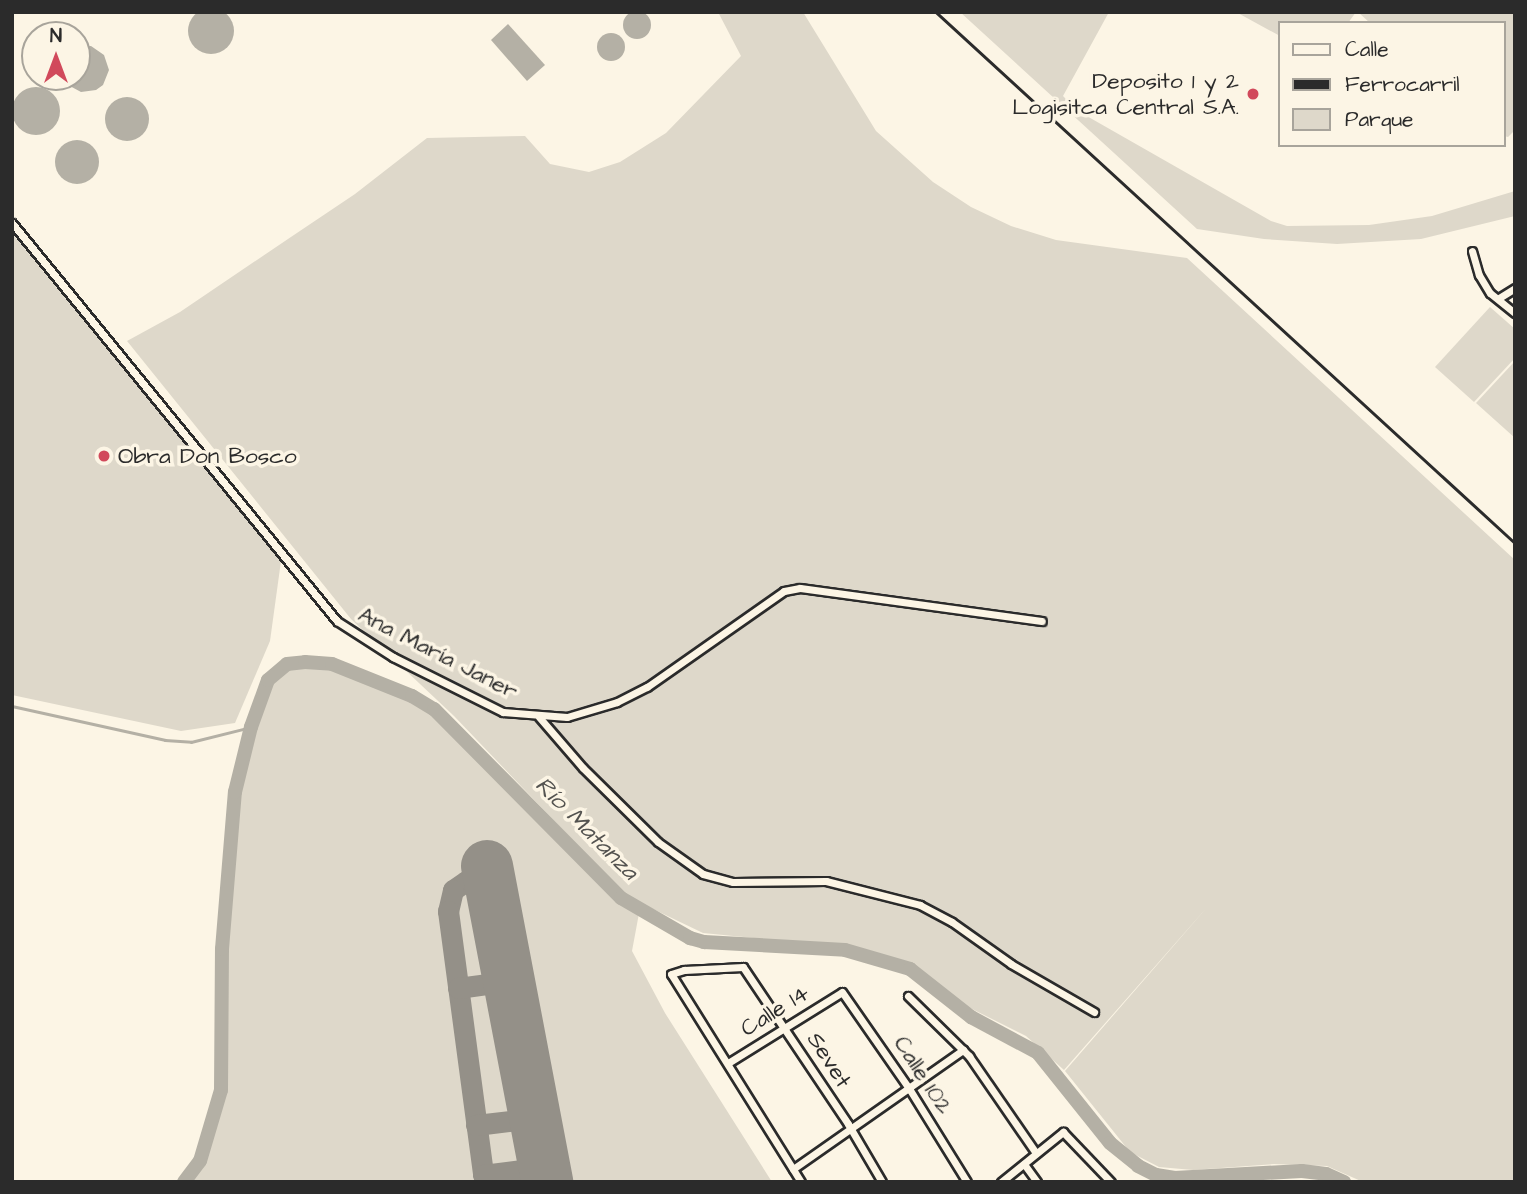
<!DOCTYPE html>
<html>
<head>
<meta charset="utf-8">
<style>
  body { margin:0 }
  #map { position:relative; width:1527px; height:1194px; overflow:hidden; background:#fcf5e5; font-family:"Architects Daughter",sans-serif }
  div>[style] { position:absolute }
  .green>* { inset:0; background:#ded8ca }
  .water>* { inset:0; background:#b4b0a5 }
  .round { border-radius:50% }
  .stream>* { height:2.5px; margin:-1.25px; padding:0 1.25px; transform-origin:1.25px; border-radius:1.25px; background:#b4b0a5 }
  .river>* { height:14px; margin:-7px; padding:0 7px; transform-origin:7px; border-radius:7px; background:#b4b0a5 }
  .taxiway>* { height:21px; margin:-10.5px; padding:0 10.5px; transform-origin:10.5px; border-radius:10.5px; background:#949088 }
  .runway>* { height:52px; margin:-26px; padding:0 26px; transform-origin:26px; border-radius:26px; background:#949088 }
  .roads { filter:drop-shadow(2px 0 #2b2b2b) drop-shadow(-2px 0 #2b2b2b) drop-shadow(0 2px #2b2b2b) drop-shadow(0 -2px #2b2b2b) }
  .street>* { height:7px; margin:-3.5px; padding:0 3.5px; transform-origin:3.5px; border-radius:3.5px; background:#fcf5e5 }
  .rail>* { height:2.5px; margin:-1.25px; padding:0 1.25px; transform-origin:1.25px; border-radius:1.25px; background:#2b2b2b }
  .dots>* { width:19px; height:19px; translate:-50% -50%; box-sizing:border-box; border:4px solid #fcf5e5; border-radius:50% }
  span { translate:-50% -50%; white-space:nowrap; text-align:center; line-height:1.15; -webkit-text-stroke:7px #fcf5e5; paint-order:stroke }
  .poi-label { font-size:23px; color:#2b2b2b }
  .right { translate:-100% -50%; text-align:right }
  .left { translate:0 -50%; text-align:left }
  .street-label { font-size:23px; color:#2b2b2b }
  .water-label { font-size:24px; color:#545350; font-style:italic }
  .frame { position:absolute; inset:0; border:14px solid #2b2b2b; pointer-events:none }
  .legend { position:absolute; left:1278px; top:21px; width:228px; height:126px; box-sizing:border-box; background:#fcf5e5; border:2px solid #a8a49b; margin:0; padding:9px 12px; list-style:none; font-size:21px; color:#2b2b2b }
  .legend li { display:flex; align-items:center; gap:14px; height:35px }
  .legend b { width:35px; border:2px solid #a8a49b }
  .north { position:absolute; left:21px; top:21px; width:70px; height:70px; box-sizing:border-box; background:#fcf5e5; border:2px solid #a8a49b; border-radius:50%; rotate:0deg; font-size:19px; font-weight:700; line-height:28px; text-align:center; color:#2b2b2b }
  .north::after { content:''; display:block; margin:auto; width:24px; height:32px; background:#d1495b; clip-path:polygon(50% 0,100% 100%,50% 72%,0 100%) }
</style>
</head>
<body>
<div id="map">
  <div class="green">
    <div style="clip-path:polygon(718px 12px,803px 12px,876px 131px,933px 182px,971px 207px,1011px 226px,1056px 240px,1187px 258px,1515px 560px,1515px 1182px,1363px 1182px,1327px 1166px,1274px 1164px,1193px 1170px,1159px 1167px,1130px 1152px,1065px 1071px,1209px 905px,1064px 1070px,1026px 1036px,968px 1007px,905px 961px,846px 947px,703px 933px,626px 896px,454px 716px,351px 619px,127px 341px,180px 312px,285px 241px,355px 194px,427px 138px,525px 136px,550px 164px,589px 172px,620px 162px,666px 133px,741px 56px)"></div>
    <div style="clip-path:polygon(960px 12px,1109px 12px,1063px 96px,1078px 111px,1271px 221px,1287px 226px,1369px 225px,1432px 216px,1515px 191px,1515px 216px,1421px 239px,1337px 244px,1264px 239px,1197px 229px)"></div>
    <div style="clip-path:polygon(1236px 12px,1356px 12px,1348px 23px,1280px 23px,1280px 36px)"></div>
    <div style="clip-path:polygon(1358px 12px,1515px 12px,1515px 130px,1508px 137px,1504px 136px,1504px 23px,1370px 23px)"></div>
    <div style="clip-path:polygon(12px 233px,281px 561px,270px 641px,235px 723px,181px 731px,12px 695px)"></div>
    <div style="clip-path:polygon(1490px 307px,1515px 329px,1515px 358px,1474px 402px,1435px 367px)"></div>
    <div style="clip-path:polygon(1515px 361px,1515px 438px,1476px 403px)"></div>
    <div style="clip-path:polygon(305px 662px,332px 664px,412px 696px,434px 709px,621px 898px,640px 908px,632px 951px,665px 1013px,772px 1182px,184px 1182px,200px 1161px,221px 1090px,222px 949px,235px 792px,251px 727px,268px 680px,287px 664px)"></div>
  </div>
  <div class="water">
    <div class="round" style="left:188px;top:8px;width:46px;height:46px"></div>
    <div class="round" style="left:623px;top:11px;width:28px;height:28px"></div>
    <div style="clip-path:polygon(508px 24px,545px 65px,527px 81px,491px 40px)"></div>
    <div class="round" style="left:597px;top:33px;width:28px;height:28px"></div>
    <div style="clip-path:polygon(91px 46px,104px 55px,109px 70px,103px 85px,96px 90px,81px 92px,68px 85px,64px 77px,77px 77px,77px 47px)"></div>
    <div class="round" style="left:12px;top:87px;width:48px;height:48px"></div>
    <div class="round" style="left:105px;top:97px;width:44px;height:44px"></div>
    <div class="round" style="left:55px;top:140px;width:44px;height:44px"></div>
  </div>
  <div class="stream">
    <div style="left:12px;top:706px;width:157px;rotate:12.5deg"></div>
    <div style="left:165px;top:740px;width:26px;rotate:4deg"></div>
    <div style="left:191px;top:742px;width:62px;rotate:-14deg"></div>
  </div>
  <div class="river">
    <div style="left:184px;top:1182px;width:26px;rotate:-53deg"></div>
    <div style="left:200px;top:1161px;width:74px;rotate:-73.5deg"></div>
    <div style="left:221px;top:1090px;width:141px;rotate:-89.6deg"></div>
    <div style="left:222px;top:949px;width:158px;rotate:-85.3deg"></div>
    <div style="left:235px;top:792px;width:67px;rotate:-76.2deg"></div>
    <div style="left:251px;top:727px;width:50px;rotate:-70.1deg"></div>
    <div style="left:268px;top:680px;width:25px;rotate:-40deg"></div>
    <div style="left:287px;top:664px;width:18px;rotate:-6deg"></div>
    <div style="left:305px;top:662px;width:27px;rotate:4deg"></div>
    <div style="left:332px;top:664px;width:86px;rotate:21.8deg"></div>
    <div style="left:412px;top:696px;width:26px;rotate:31deg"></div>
    <div style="left:434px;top:709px;width:266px;rotate:45.3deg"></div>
    <div style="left:621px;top:898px;width:80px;rotate:30.1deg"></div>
    <div style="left:690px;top:938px;width:15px;rotate:16deg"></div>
    <div style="left:704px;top:942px;width:141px;rotate:3.2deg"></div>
    <div style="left:845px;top:950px;width:68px;rotate:16.3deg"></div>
    <div style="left:910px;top:969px;width:78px;rotate:38.2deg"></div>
    <div style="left:971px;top:1017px;width:76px;rotate:28.2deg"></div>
    <div style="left:1038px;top:1053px;width:115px;rotate:51.3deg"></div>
    <div style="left:1110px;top:1143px;width:36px;rotate:39deg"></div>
    <div style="left:1138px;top:1166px;width:20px;rotate:27deg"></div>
    <div style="left:1156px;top:1175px;width:19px;rotate:9deg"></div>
    <div style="left:1175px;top:1178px;width:127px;rotate:-3.2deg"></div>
    <div style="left:1302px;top:1171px;width:24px;rotate:7deg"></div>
    <div style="left:1326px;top:1174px;width:20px;rotate:24deg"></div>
  </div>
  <div class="taxiway">
    <div style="left:489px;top:874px;width:24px;rotate:163deg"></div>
    <div style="left:466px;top:881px;width:16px;rotate:145deg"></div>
    <div style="left:453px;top:890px;width:22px;rotate:103deg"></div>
    <div style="left:448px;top:911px;width:266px;rotate:82.4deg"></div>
    <div style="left:483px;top:1175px;width:63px;rotate:-7.4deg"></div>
    <div style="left:458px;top:988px;width:51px;rotate:-7.8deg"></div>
    <div style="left:476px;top:1125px;width:59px;rotate:-6.8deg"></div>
  </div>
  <div class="runway">
    <div style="left:487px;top:866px;width:322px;rotate:79.2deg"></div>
  </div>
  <div class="roads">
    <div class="street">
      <div style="left:12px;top:223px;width:514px;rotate:50.77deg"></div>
      <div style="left:337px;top:621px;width:67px;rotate:32.7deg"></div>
      <div style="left:393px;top:657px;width:123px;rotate:26.6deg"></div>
      <div style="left:503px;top:712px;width:64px;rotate:4.5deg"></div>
      <div style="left:567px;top:717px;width:52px;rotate:-16.7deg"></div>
      <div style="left:617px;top:702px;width:34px;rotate:-27deg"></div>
      <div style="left:647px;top:687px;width:167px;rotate:-35deg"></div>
      <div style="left:784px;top:591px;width:16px;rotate:-11deg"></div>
      <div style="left:800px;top:588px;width:244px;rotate:7.8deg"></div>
      <div style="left:1472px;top:251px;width:25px;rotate:74deg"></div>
      <div style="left:1479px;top:275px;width:21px;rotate:59deg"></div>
      <div style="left:1490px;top:293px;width:32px;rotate:39deg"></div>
      <div style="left:1499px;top:298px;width:19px;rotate:-32deg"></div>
      <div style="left:539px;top:717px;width:67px;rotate:49.2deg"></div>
      <div style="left:583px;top:768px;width:105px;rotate:44.6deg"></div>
      <div style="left:658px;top:842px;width:55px;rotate:35.4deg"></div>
      <div style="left:703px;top:874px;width:31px;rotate:15deg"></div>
      <div style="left:733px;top:882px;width:93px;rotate:-0.6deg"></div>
      <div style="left:826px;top:881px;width:97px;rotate:14.3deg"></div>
      <div style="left:920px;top:905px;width:36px;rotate:28deg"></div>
      <div style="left:952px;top:922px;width:72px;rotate:35.4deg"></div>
      <div style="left:1011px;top:964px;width:96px;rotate:30deg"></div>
      <div style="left:908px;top:996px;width:86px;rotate:44.5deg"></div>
      <div style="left:969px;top:1056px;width:118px;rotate:55.4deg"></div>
      <div style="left:728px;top:1063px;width:134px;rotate:-31.9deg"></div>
      <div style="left:842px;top:992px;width:119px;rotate:55.2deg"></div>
      <div style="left:910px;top:1090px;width:108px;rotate:58.2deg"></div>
      <div style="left:1024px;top:1164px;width:22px;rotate:54deg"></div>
      <div style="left:793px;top:1169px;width:208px;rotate:-35deg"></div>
      <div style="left:801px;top:1182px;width:245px;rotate:-122deg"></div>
      <div style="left:671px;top:974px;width:14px;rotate:-17deg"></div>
      <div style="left:684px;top:970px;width:59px;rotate:-2.9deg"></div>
      <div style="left:743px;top:967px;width:189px;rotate:56.2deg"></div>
      <div style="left:848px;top:1124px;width:67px;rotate:59.6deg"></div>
      <div style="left:1001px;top:1182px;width:80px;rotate:-38.9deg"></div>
      <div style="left:1063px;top:1132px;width:69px;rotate:46.2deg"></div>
    </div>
  </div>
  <div class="rail">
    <div style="left:936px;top:12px;width:786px;rotate:42.52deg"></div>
  </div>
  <div class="dots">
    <div style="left:1253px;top:94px;background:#d1495b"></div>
    <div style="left:104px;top:456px;background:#d1495b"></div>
  </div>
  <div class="poi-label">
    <span class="right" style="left:1239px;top:94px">Deposito 1 y 2<br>Logisitca Central S.A.</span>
    <span class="left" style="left:118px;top:456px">Obra Don Bosco</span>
  </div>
  <div class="street-label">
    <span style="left:438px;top:653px;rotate:27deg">Ana María Janer</span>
    <span style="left:775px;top:1011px;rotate:-32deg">Calle 14</span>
    <span style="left:829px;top:1060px;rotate:57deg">Sevet</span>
    <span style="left:923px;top:1075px;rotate:57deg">Calle 102</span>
  </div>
  <div class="water-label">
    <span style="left:586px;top:829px;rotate:45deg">Río Matanza</span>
  </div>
  <div class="frame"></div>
  <ul class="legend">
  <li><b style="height:9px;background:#fcf5e5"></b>Calle</li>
  <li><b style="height:9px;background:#2b2b2b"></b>Ferrocarril</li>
  <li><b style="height:19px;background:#ded8ca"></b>Parque</li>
  </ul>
  <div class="north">N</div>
</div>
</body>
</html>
